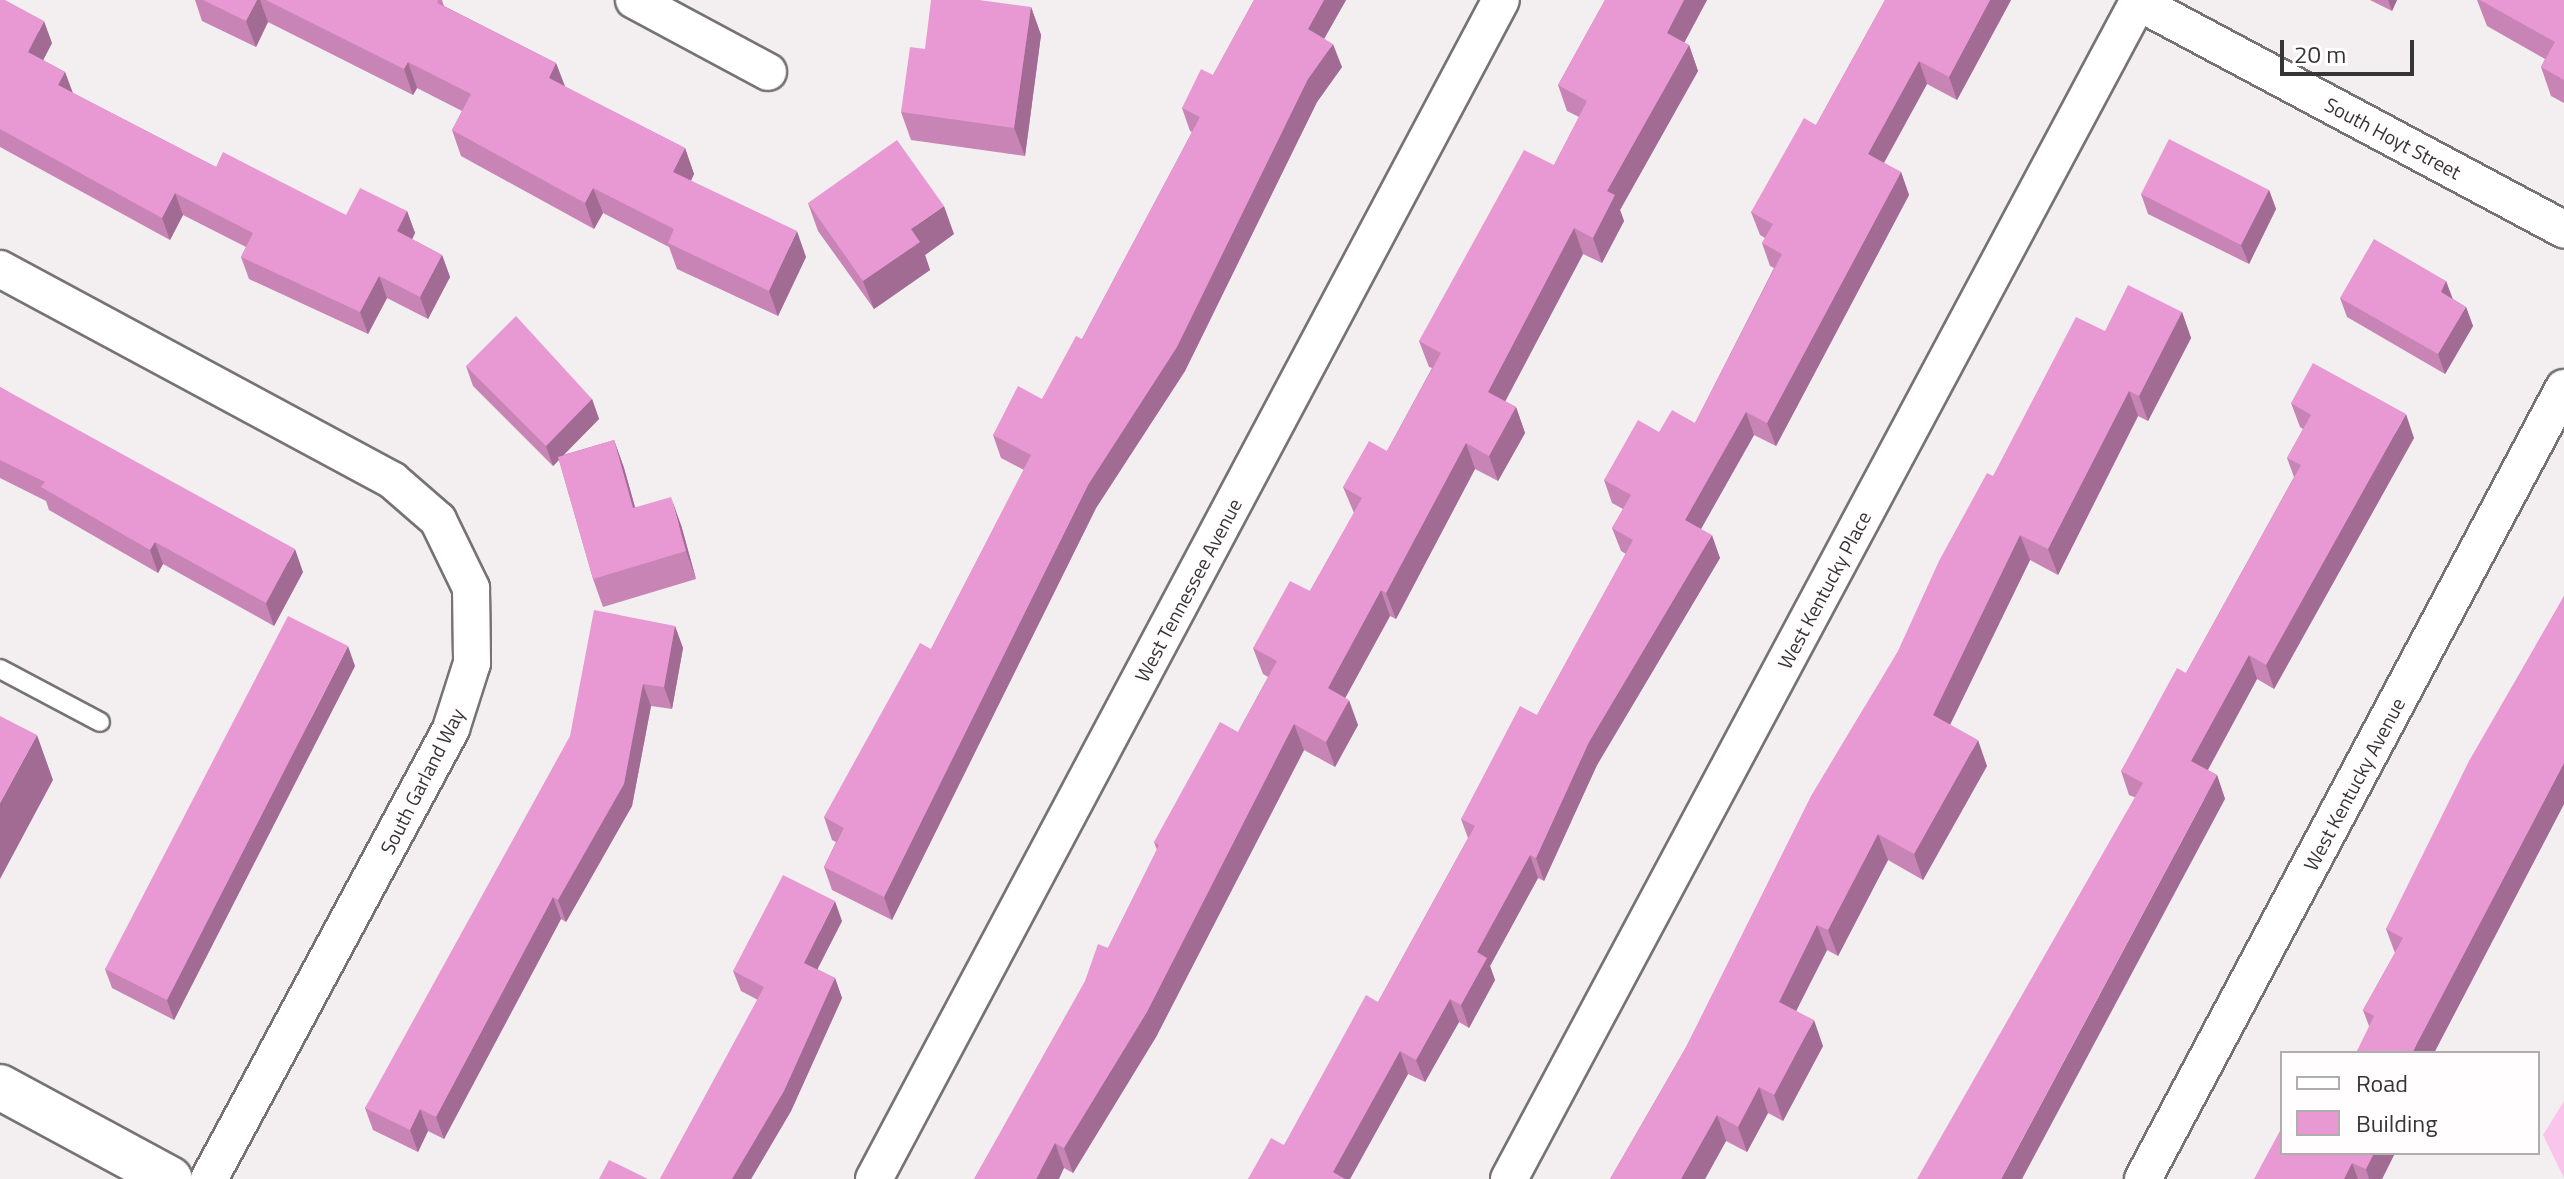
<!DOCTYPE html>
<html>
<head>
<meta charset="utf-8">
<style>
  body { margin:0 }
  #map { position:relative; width:2564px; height:1179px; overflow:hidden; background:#f3eff1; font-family:"Titillium Web",sans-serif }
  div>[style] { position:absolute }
  .green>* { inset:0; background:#f9c5ea }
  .roads { filter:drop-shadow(2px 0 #767275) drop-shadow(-2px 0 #767275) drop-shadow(0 2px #767275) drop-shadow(0 -2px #767275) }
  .lane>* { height:18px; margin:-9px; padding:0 9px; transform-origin:9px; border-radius:9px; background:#fff }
  .street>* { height:36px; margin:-18px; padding:0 18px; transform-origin:18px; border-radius:18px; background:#fff }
  .secondary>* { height:44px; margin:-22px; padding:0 22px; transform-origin:22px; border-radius:22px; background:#fff }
  .wall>* { inset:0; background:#c884b5 }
  .shaded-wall>* { inset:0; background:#a26b94 }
  .building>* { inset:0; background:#e899d3 }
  span { translate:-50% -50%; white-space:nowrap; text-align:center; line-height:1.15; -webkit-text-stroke:7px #fffdfe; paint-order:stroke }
  .street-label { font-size:20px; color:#363536 }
  .legend { position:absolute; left:2280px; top:1051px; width:260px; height:104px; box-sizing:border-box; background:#fffdfe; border:2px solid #afadae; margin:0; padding:10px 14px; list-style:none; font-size:24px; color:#363536 }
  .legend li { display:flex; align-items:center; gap:16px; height:40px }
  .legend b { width:40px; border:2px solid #afadae }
  .scale { position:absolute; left:2280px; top:40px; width:134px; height:36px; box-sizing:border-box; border:4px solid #363536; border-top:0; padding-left:10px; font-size:24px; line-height:28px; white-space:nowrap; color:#363536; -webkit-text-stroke:6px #fffdfe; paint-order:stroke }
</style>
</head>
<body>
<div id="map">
  <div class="green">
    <div style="clip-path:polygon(2564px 1101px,2564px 1178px,2543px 1135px)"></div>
  </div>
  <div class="roads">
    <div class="lane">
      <div style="left:0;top:669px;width:113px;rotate:27.9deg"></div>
    </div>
    <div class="street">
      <div style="left:634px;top:0;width:152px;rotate:28.2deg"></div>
      <div style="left:2138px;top:2px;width:483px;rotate:28.1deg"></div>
      <div style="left:0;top:269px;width:445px;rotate:28.3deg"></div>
      <div style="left:392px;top:480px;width:61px;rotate:41deg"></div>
      <div style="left:438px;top:520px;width:76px;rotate:64.1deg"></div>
      <div style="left:471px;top:588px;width:75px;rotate:89.2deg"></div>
      <div style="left:472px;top:663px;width:69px;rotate:107.7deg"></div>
      <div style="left:451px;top:729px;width:511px;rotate:118.27deg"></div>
      <div style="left:874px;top:1179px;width:1335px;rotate:-62deg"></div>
      <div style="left:1509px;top:1179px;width:1337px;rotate:-61.88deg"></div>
      <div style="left:2143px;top:1179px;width:896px;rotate:-61.98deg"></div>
    </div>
    <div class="secondary">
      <div style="left:0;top:1087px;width:193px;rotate:28.4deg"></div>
    </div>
  </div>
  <div class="wall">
    <div style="clip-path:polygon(0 0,52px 43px,43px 60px,65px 72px,73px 93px,216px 167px,346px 215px,407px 211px,415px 233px,412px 239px,442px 255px,450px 277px,428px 319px,387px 298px,368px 334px,249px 279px,241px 257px,246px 247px,183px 215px,170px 240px,0 147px)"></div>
    <div style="clip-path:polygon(195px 0,442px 0,444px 6px,556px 63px,565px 87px,685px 148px,694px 174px,691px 181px,806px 257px,778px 316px,677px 269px,669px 247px,603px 213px,594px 229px,461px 156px,452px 130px,462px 111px,417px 88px,413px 95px,268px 22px,256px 47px,202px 21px)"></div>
    <div style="clip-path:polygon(1254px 0,1346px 0,1324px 39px,1342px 67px,1317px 102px,1185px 371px,1096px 508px,892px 920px,832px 890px,824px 867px,836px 842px,832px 840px,824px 817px,931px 649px,1024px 470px,1001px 458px,993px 435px,1042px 399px,1082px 339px,1192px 132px,1190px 131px,1182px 108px,1213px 75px)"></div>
    <div style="clip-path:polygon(1605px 0,1707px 0,1684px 43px,1689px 45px,1698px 71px,1620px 210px,1624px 221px,1602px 263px,1583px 254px,1505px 401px,1516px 407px,1525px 433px,1498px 481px,1475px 469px,1396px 619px,1390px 616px,1345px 698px,1358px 725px,1335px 767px,1304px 750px,1156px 1037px,1073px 1173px,1064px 1168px,974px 1179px,1108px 948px,1157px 850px,1154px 842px,1238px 732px,1268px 677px,1263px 674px,1253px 648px,1310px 591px,1354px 513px,1343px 487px,1387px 451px,1432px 368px,1429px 367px,1419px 341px,1554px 165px,1579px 117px,1567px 111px,1558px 85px)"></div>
    <div style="clip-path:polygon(1885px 0,2011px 0,1957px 100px,1927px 84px,1884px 163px,1901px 172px,1909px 195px,1776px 446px,1754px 435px,1701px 529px,1720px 558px,1597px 765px,1544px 881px,1538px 878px,1490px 966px,1495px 980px,1469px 1028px,1459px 1022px,1425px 1082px,1408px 1074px,1350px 1179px,1248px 1179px,1284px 1145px,1378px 1002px,1468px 838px,1461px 819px,1537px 715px,1626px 554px,1621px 551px,1612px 528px,1623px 509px,1612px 503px,1604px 480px,1659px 432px,1695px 423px,1774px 268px,1770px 266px,1762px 243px,1765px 238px,1760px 235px,1751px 212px,1816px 125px)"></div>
    <div style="clip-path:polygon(2370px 0,2397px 0,2392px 11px)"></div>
    <div style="clip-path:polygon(2477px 0,2564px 0,2564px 103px,2551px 96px,2541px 67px,2545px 59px,2487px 26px)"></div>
    <div style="clip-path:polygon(1031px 7px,1041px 35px,1025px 156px,911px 140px,901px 112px,925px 49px)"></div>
    <div style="clip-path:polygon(2269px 190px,2276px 209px,2249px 264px,2148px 214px,2141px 194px)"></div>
    <div style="clip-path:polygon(808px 203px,954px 234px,925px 255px,930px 270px,874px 309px,818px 231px)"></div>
    <div style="clip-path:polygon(2446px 281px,2453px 299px,2466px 307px,2473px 326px,2445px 374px,2347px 317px,2340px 298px)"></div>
    <div style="clip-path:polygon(2182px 312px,2191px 338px,2148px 421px,2138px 416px,2058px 575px,2030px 560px,1950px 725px,1987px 766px,1923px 880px,1888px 860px,1838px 956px,1827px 950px,1796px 1011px,1823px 1046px,1783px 1121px,1768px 1113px,1747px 1152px,1726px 1141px,1705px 1179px,1610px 1179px,1685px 1049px,1993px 476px,2105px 331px)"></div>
    <div style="clip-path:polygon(466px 366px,592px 399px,599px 419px,563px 455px,614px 440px,624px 468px,635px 507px,681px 525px,696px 579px,603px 607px,593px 579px,559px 460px,553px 466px,473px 386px)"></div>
    <div style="clip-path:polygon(0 387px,303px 572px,274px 626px,163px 564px,158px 573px,49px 510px,46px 501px,0 478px)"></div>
    <div style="clip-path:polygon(2291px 403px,2414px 438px,2274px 689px,2257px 679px,2208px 770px,2217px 775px,2225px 799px,2134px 797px,2129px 795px,2121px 771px,2186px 673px,2294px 477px,2287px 458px,2303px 429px,2300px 427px)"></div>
    <div style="clip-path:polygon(2564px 596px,2564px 804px,2434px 1053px,2369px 1026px,2363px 1010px,2395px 953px,2386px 929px)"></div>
    <div style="clip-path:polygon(675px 626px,683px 648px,672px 709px,651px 706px,632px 806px,566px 922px,561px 919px,444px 1139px,428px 1131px,418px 1152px,373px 1130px,365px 1108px)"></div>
    <div style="clip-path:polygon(355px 666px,174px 1020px,112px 988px,105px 969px)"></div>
    <div style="clip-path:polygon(842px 921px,817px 969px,835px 978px,842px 998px,791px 1111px,751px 1179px,660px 1179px,758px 1000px,741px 991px,733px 971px)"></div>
    <div style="clip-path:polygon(2282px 1153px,2395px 1153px,2382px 1179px,2254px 1179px)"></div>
  </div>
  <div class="shaded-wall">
    <div style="clip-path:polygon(257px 0,260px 0,268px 22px,256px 47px,246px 21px)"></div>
    <div style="clip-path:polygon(1324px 0,1346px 0,1316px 53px,1308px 29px)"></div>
    <div style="clip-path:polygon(1684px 0,1707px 0,1676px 58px,1667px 33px)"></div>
    <div style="clip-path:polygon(1990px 0,2011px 0,1957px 100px,1949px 77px)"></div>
    <div style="clip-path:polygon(2388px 0,2397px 0,2392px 11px)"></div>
    <div style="clip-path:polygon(1031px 7px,1041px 35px,1025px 156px,1014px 128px)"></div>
    <div style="clip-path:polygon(44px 21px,52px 43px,36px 74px,28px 52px)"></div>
    <div style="clip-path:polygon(1333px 44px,1342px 67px,1317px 102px,1185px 371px,1096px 508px,892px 920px,884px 897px,1088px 485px,1308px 79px)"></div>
    <div style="clip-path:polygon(1689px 45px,1698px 71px,1620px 210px,1624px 221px,1602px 263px,1593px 238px,1607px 191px)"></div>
    <div style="clip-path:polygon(1919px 61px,1927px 84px,1876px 177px,1868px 154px)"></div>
    <div style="clip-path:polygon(408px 62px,417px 88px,413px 95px,404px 69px)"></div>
    <div style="clip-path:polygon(556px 63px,566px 89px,549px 78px)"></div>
    <div style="clip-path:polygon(65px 72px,73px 94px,58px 85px)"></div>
    <div style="clip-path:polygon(685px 148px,694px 174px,682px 198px,673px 172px)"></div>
    <div style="clip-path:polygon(1901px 172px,1909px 195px,1776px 446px,1767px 423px)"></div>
    <div style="clip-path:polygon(593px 188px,603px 213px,594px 229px,585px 203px)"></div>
    <div style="clip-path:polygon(2269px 190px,2276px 209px,2249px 264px,2241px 245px)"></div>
    <div style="clip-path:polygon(175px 193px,183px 215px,170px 240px,162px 218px)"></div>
    <div style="clip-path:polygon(944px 206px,954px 234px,925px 255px,930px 270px,874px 309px,863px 281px,911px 229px)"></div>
    <div style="clip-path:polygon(407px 211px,415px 233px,405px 254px,397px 231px)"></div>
    <div style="clip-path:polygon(1574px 228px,1583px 254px,1497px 417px,1488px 392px)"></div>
    <div style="clip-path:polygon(797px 231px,806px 257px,778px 316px,769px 291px)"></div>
    <div style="clip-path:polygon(442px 255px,450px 277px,428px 319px,420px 297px)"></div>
    <div style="clip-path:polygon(379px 276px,387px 298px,368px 334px,360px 312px)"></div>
    <div style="clip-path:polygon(2446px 281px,2453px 301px,2441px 292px)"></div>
    <div style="clip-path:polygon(2466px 307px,2473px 326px,2445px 374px,2438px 354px)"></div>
    <div style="clip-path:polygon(2182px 312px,2191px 338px,2148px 421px,2139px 396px)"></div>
    <div style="clip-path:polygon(2129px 391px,2138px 416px,2058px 575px,2048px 549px)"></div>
    <div style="clip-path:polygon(592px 399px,599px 419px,553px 466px,546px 446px)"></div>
    <div style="clip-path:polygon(1516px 407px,1525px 433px,1498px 481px,1489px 456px)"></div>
    <div style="clip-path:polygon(1746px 412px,1754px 435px,1693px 543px,1685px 520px)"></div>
    <div style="clip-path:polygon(2406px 414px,2414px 438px,2274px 689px,2266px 665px)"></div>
    <div style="clip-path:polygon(614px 440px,624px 468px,643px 536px,633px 508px)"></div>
    <div style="clip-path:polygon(1466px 443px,1475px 469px,1396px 619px,1386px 593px)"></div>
    <div style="clip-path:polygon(671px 497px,681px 525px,696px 579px,686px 551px)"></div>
    <div style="clip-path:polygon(1712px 535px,1720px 558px,1597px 765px,1544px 881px,1536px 858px,1589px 742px)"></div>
    <div style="clip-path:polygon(2020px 535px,2030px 560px,1942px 741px,1933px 715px)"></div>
    <div style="clip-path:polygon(155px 542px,163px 564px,158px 573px,150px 550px)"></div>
    <div style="clip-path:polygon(295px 549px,303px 572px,274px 626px,266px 603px)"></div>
    <div style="clip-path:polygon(1381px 590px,1390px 616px,1337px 713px,1328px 688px)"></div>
    <div style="clip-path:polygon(675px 626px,683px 648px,672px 709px,664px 687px)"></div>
    <div style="clip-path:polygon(348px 646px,355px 666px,174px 1020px,167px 1000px)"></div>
    <div style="clip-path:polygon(2249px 655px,2257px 679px,2200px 784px,2191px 761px)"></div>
    <div style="clip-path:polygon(643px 684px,651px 706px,632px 806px,566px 922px,558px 900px)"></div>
    <div style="clip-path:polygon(1349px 700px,1358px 725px,1335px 767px,1326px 742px)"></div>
    <div style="clip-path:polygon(1294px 724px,1304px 750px,1156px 1037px,1073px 1173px,1064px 1148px)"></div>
    <div style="clip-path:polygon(37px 735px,53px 780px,0 879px,0 803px)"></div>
    <div style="clip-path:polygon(1978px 740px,1987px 766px,1923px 880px,1914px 854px)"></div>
    <div style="clip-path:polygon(2564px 763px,2564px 804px,2434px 1053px,2412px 1053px)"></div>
    <div style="clip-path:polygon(2217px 775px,2225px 799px,2022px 1179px,2001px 1179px)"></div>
    <div style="clip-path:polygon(1878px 834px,1888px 860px,1838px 956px,1828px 930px)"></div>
    <div style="clip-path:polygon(1530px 855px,1538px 878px,1490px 966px,1495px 980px,1469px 1028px,1461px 1005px,1477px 952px)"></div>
    <div style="clip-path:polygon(553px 897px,561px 919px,444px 1139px,436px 1117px)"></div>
    <div style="clip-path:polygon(835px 901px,842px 921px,811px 982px,804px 963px)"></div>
    <div style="clip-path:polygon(1817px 925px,1827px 950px,1788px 1027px,1779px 1002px)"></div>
    <div style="clip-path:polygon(835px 978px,842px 998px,791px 1111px,751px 1179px,732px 1179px)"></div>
    <div style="clip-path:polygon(1450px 999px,1459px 1022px,1425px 1082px,1416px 1060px)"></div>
    <div style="clip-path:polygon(1814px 1020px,1823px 1046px,1783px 1121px,1774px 1095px)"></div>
    <div style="clip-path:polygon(1400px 1051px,1408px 1074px,1350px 1179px,1335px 1179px,1333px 1172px)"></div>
    <div style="clip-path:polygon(1759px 1087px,1768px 1113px,1747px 1152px,1738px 1127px)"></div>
    <div style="clip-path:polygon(420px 1109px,428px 1131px,418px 1152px,410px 1130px)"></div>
    <div style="clip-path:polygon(1717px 1115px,1726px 1141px,1705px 1179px,1681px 1179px)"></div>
    <div style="clip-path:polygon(1055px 1143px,1064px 1168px,1059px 1179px,1036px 1179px)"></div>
    <div style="clip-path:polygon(2374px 1153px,2395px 1153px,2382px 1179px,2369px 1179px,2366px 1169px)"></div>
    <div style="clip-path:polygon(2352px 1163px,2358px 1179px,2344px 1179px)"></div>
  </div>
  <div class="building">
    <div style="clip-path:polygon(0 0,5px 0,44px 21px,28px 52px,65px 72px,58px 85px,216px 167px,223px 152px,346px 215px,360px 188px,407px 211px,397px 231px,442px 255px,420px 297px,379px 276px,360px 312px,241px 257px,253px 233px,175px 193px,162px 218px,0 129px)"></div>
    <div style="clip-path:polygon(203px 0,257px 0,246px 21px)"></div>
    <div style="clip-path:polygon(266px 0,438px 0,437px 3px,556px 63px,549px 78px,685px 148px,673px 172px,797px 231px,769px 291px,668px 243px,674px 229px,593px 188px,585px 203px,452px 130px,471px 94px,408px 62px,404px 69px)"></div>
    <div style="clip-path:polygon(931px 0,979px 0,1031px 7px,1014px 128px,901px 112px,910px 47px,925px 49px)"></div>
    <div style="clip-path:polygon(1254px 0,1324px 0,1308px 29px,1333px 44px,1308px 79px,1177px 347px,1088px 485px,884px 897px,824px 867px,844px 828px,824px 817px,920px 643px,931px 649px,1031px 455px,993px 435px,1018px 386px,1042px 399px,1076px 336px,1082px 339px,1200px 117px,1182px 108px,1201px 69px,1213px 75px)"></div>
    <div style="clip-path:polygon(1605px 0,1684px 0,1667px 33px,1689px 45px,1607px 191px,1615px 195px,1593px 238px,1574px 228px,1488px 392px,1516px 407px,1489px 456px,1466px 443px,1386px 593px,1381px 590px,1328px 688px,1349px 700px,1326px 742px,1294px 724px,1147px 1012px,1064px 1148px,1055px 1143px,1036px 1179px,974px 1179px,1085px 981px,1098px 944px,1108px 948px,1159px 845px,1154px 842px,1220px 722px,1238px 732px,1277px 661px,1253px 648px,1290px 581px,1310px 591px,1362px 498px,1343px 487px,1369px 441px,1387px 451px,1441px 353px,1419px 341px,1524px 150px,1554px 165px,1587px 101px,1558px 85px)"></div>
    <div style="clip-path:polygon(1885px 0,1990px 0,1949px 77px,1919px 61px,1868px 154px,1901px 172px,1767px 423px,1746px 412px,1685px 520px,1712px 535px,1589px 742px,1536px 858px,1530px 855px,1477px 952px,1487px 958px,1461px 1005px,1450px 999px,1416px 1060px,1400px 1051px,1333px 1172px,1345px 1179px,1248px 1179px,1271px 1138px,1284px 1145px,1366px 995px,1378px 1002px,1475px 826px,1461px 819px,1520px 706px,1537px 715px,1633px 540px,1612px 528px,1631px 495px,1604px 480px,1638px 420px,1659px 432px,1672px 410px,1695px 423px,1782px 254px,1762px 243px,1773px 224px,1751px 212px,1804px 118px,1816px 125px)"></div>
    <div style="clip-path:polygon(2480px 0,2564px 0,2564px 80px,2541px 67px,2555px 42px)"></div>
    <div style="clip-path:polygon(2169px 139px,2269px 190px,2241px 245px,2141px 194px)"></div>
    <div style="clip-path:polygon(897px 140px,944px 206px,911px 229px,920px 242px,863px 281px,808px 203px)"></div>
    <div style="clip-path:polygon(2374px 239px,2446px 281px,2441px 292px,2466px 307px,2438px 354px,2340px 298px)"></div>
    <div style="clip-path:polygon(2128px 285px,2182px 312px,2139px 396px,2129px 391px,2048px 549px,2020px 535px,1933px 715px,1978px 740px,1914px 854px,1878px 834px,1828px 930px,1817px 925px,1779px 1002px,1814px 1020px,1774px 1095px,1759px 1087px,1738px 1127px,1717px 1115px,1681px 1179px,1610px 1179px,1685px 1049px,1811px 796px,1898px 651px,1939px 561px,1987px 473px,1993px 476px,2076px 317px,2105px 331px)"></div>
    <div style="clip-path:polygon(516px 316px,592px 399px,546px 446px,466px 366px)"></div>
    <div style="clip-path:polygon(2313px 363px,2406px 414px,2266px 665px,2249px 655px,2191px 761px,2217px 775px,2001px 1179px,1917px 1179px,2143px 783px,2121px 771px,2177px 668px,2186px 673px,2301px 465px,2287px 458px,2311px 415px,2291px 403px)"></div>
    <div style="clip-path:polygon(0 387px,295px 549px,266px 603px,155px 542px,150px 550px,41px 487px,45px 482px,0 460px)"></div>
    <div style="clip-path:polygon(614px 440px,633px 508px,671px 497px,686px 551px,593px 579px,558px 457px)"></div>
    <div style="clip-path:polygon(2564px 596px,2564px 763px,2412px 1053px,2356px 1053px,2374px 1016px,2363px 1010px,2403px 938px,2386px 929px,2469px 761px)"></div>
    <div style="clip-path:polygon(594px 610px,675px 626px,664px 687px,643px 684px,624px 784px,558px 900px,553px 897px,436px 1117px,420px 1109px,410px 1130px,365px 1108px,570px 736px)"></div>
    <div style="clip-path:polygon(288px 616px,348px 646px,167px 1000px,105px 969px)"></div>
    <div style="clip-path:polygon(0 716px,37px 735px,0 803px)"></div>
    <div style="clip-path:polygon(783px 875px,835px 901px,804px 963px,835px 978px,784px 1091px,732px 1179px,660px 1179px,764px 987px,733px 971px)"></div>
    <div style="clip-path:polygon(2282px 1127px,2282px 1153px,2374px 1153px,2366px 1169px,2352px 1163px,2344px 1179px,2254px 1179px)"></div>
    <div style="clip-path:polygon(609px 1160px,648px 1179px,599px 1179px)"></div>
  </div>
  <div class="street-label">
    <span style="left:2393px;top:138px;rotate:28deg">South Hoyt Street</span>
    <span style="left:1188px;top:590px;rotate:-62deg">West Tennessee Avenue</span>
    <span style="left:1824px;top:590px;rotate:-62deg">West Kentucky Place</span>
    <span style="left:422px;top:781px;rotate:-63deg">South Garland Way</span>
    <span style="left:2354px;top:784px;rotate:-62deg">West Kentucky Avenue</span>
  </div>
  <ul class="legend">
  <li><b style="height:10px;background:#fff"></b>Road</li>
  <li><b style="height:22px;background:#e899d3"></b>Building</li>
  </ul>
  <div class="scale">20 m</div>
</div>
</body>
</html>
